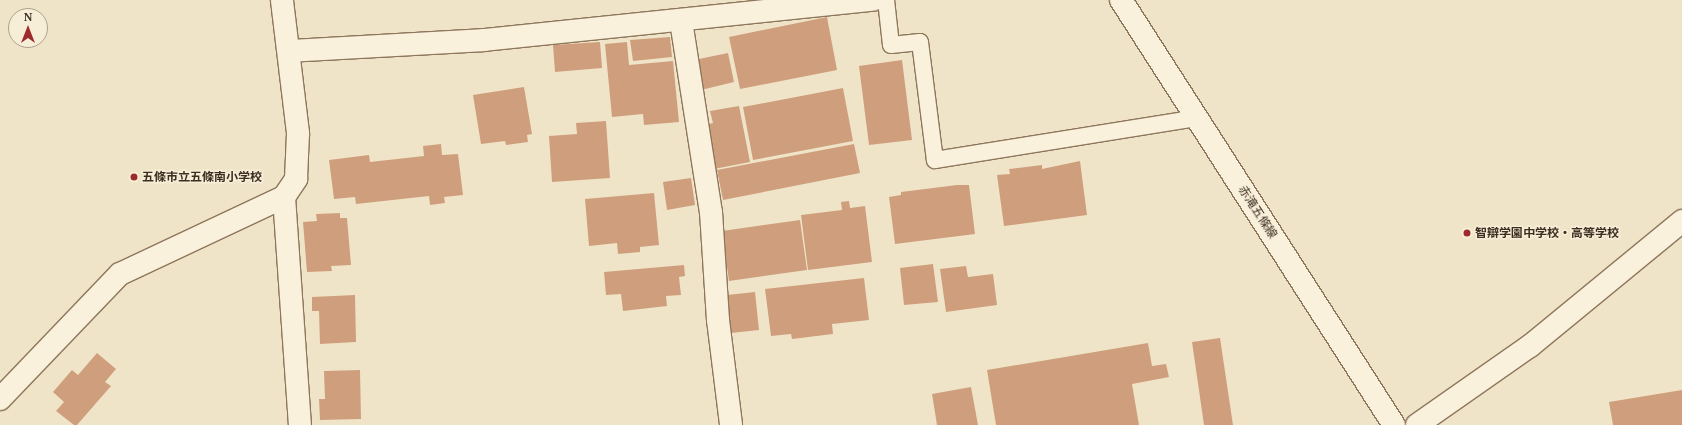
<!DOCTYPE html>
<html>
<head>
<meta charset="utf-8">
<style>
  body { margin:0 }
  #map { position:relative; width:1682px; height:425px; overflow:hidden; background:#f0e4c8; font-family:"Noto Serif","Noto Sans JP",serif }
  div>[style] { position:absolute }
  .building>* { inset:0; background:#cf9f7d }
  .roads { filter:drop-shadow(1px 0 #8d765c) drop-shadow(-1px 0 #8d765c) drop-shadow(0 1px #8d765c) drop-shadow(0 -1px #8d765c) }
  .service>* { height:16px; margin:-8px; padding:0 8px; transform-origin:8px; border-radius:8px; background:#faf1dc }
  .minor>* { height:22px; margin:-11px; padding:0 11px; transform-origin:11px; border-radius:11px; background:#faf1dc }
  .tertiary>* { height:22px; margin:-11px; padding:0 11px; transform-origin:11px; border-radius:11px; background:#faf1dc }
  .secondary>* { height:22px; margin:-11px; padding:0 11px; transform-origin:11px; border-radius:11px; background:#faf1dc }
  .dots>* { width:11px; height:11px; translate:-50% -50%; box-sizing:border-box; border:2px solid #f7eed8; border-radius:50% }
  span { translate:-50% -50%; white-space:nowrap; text-align:center; line-height:1.15; -webkit-text-stroke:3px #f7eed8; paint-order:stroke }
  .poi-label { font-size:12px; color:#3d2e20; font-weight:700 }
  .left { translate:0 -50%; text-align:left }
  .street-label { font-size:12px; color:#3d2e20 }
  .north { position:absolute; left:8px; top:8px; width:40px; height:40px; box-sizing:border-box; background:#f7eed8; border:1px solid #ada18e; border-radius:50%; rotate:0deg; font-size:11px; font-weight:700; line-height:16px; text-align:center; color:#3d2e20 }
  .north::after { content:''; display:block; margin:auto; width:14px; height:18px; background:#9e2a2b; clip-path:polygon(50% 0,100% 100%,50% 72%,0 100%) }
</style>
</head>
<body>
<div id="map">
  <div class="building">
    <div style="clip-path:polygon(827px 17px,837px 70px,740px 89px,729px 37px)"></div>
    <div style="clip-path:polygon(670px 37px,672px 57px,633px 61px,630px 40px)"></div>
    <div style="clip-path:polygon(600px 42px,602px 68px,555px 72px,553px 45px)"></div>
    <div style="clip-path:polygon(627px 42px,629px 65px,673px 61px,679px 122px,644px 125px,643px 114px,612px 117px,605px 44px)"></div>
    <div style="clip-path:polygon(728px 53px,734px 82px,701px 90px,694px 60px)"></div>
    <div style="clip-path:polygon(902px 60px,912px 140px,869px 145px,859px 66px)"></div>
    <div style="clip-path:polygon(524px 87px,532px 134px,527px 135px,528px 142px,506px 145px,505px 141px,481px 144px,473px 95px)"></div>
    <div style="clip-path:polygon(843px 88px,853px 141px,753px 160px,743px 107px)"></div>
    <div style="clip-path:polygon(739px 106px,750px 162px,714px 169px,706px 125px,713px 123px,710px 111px)"></div>
    <div style="clip-path:polygon(606px 121px,610px 178px,552px 182px,549px 136px,577px 134px,576px 123px)"></div>
    <div style="clip-path:polygon(441px 144px,442px 155px,458px 154px,463px 195px,444px 197px,445px 203px,430px 205px,429px 196px,356px 204px,355px 197px,334px 199px,329px 160px,369px 155px,370px 162px,424px 156px,423px 146px)"></div>
    <div style="clip-path:polygon(854px 144px,860px 173px,723px 200px,717px 170px)"></div>
    <div style="clip-path:polygon(1080px 161px,1087px 215px,1004px 226px,997px 175px,1010px 174px,1009px 169px,1042px 165px,1042px 169px)"></div>
    <div style="clip-path:polygon(691px 178px,695px 205px,667px 210px,663px 182px)"></div>
    <div style="clip-path:polygon(957px 185px,969px 185px,975px 234px,895px 244px,889px 197px,901px 195px,901px 192px)"></div>
    <div style="clip-path:polygon(654px 193px,659px 245px,640px 247px,640px 252px,618px 254px,617px 243px,589px 246px,585px 199px)"></div>
    <div style="clip-path:polygon(849px 201px,850px 208px,865px 206px,872px 262px,808px 270px,801px 215px,842px 210px,841px 202px)"></div>
    <div style="clip-path:polygon(340px 213px,340px 218px,347px 218px,351px 265px,331px 266px,332px 271px,307px 272px,303px 222px,317px 221px,316px 214px)"></div>
    <div style="clip-path:polygon(800px 220px,807px 270px,729px 281px,722px 231px)"></div>
    <div style="clip-path:polygon(933px 264px,938px 302px,904px 305px,900px 268px)"></div>
    <div style="clip-path:polygon(684px 265px,685px 276px,679px 277px,681px 295px,666px 296px,667px 306px,623px 311px,621px 294px,606px 295px,604px 272px)"></div>
    <div style="clip-path:polygon(966px 266px,968px 277px,993px 274px,997px 305px,946px 312px,940px 269px)"></div>
    <div style="clip-path:polygon(864px 278px,869px 320px,832px 324px,833px 334px,792px 339px,791px 334px,771px 336px,765px 289px)"></div>
    <div style="clip-path:polygon(755px 292px,759px 330px,731px 333px,727px 295px)"></div>
    <div style="clip-path:polygon(355px 295px,356px 342px,320px 344px,319px 311px,312px 311px,312px 297px)"></div>
    <div style="clip-path:polygon(1220px 338px,1233px 425px,1204px 425px,1192px 342px)"></div>
    <div style="clip-path:polygon(1148px 343px,1152px 366px,1166px 364px,1169px 377px,1132px 384px,1139px 425px,996px 425px,987px 370px)"></div>
    <div style="clip-path:polygon(97px 353px,116px 369px,105px 382px,111px 386px,77px 425px,74px 425px,56px 411px,64px 402px,53px 392px,72px 370px,78px 375px)"></div>
    <div style="clip-path:polygon(360px 370px,361px 419px,320px 420px,319px 399px,325px 399px,324px 371px)"></div>
    <div style="clip-path:polygon(971px 387px,978px 425px,937px 425px,932px 394px)"></div>
    <div style="clip-path:polygon(1682px 390px,1682px 425px,1613px 425px,1609px 402px)"></div>
  </div>
  <div class="roads">
    <div class="service">
      <div style="left:886px;top:0;width:45px;rotate:83.7deg"></div>
      <div style="left:891px;top:45px;width:29px;rotate:-6deg"></div>
      <div style="left:920px;top:42px;width:119px;rotate:82.8deg"></div>
      <div style="left:935px;top:160px;width:266px;rotate:-9.1deg"></div>
    </div>
    <div class="minor">
      <div style="left:681px;top:21px;width:193px;rotate:81.1deg"></div>
      <div style="left:711px;top:212px;width:108px;rotate:86.3deg"></div>
      <div style="left:718px;top:320px;width:106px;rotate:82.9deg"></div>
      <div style="left:289px;top:51px;width:195px;rotate:-3.2deg"></div>
      <div style="left:484px;top:40px;width:391px;rotate:-5.9deg"></div>
      <div style="left:284px;top:197px;width:229px;rotate:86deg"></div>
      <div style="left:0;top:399px;width:173px;rotate:-46.2deg"></div>
      <div style="left:120px;top:274px;width:181px;rotate:-25.2deg"></div>
      <div style="left:284px;top:197px;width:22px;rotate:-56deg"></div>
      <div style="left:296px;top:179px;width:46px;rotate:-87.5deg"></div>
      <div style="left:298px;top:133px;width:134px;rotate:-96.9deg"></div>
    </div>
    <div class="tertiary">
      <div style="left:1417px;top:425px;width:138px;rotate:-35deg"></div>
      <div style="left:1530px;top:346px;width:197px;rotate:-39.4deg"></div>
    </div>
    <div class="secondary">
      <div style="left:1121px;top:0;width:505px;rotate:57.29deg"></div>
    </div>
  </div>
  <div class="dots">
    <div style="left:134px;top:177px;background:#9e2a2b"></div>
    <div style="left:1467px;top:233px;background:#9e2a2b"></div>
  </div>
  <div class="poi-label">
    <span class="left" style="left:142px;top:177px">五條市立五條南小学校</span>
    <span class="left" style="left:1475px;top:233px">智辯学園中学校・高等学校</span>
  </div>
  <div class="street-label">
    <span style="left:1258px;top:212px;rotate:57deg">赤滝五條線</span>
  </div>
  <div class="north">N</div>
</div>
</body>
</html>
